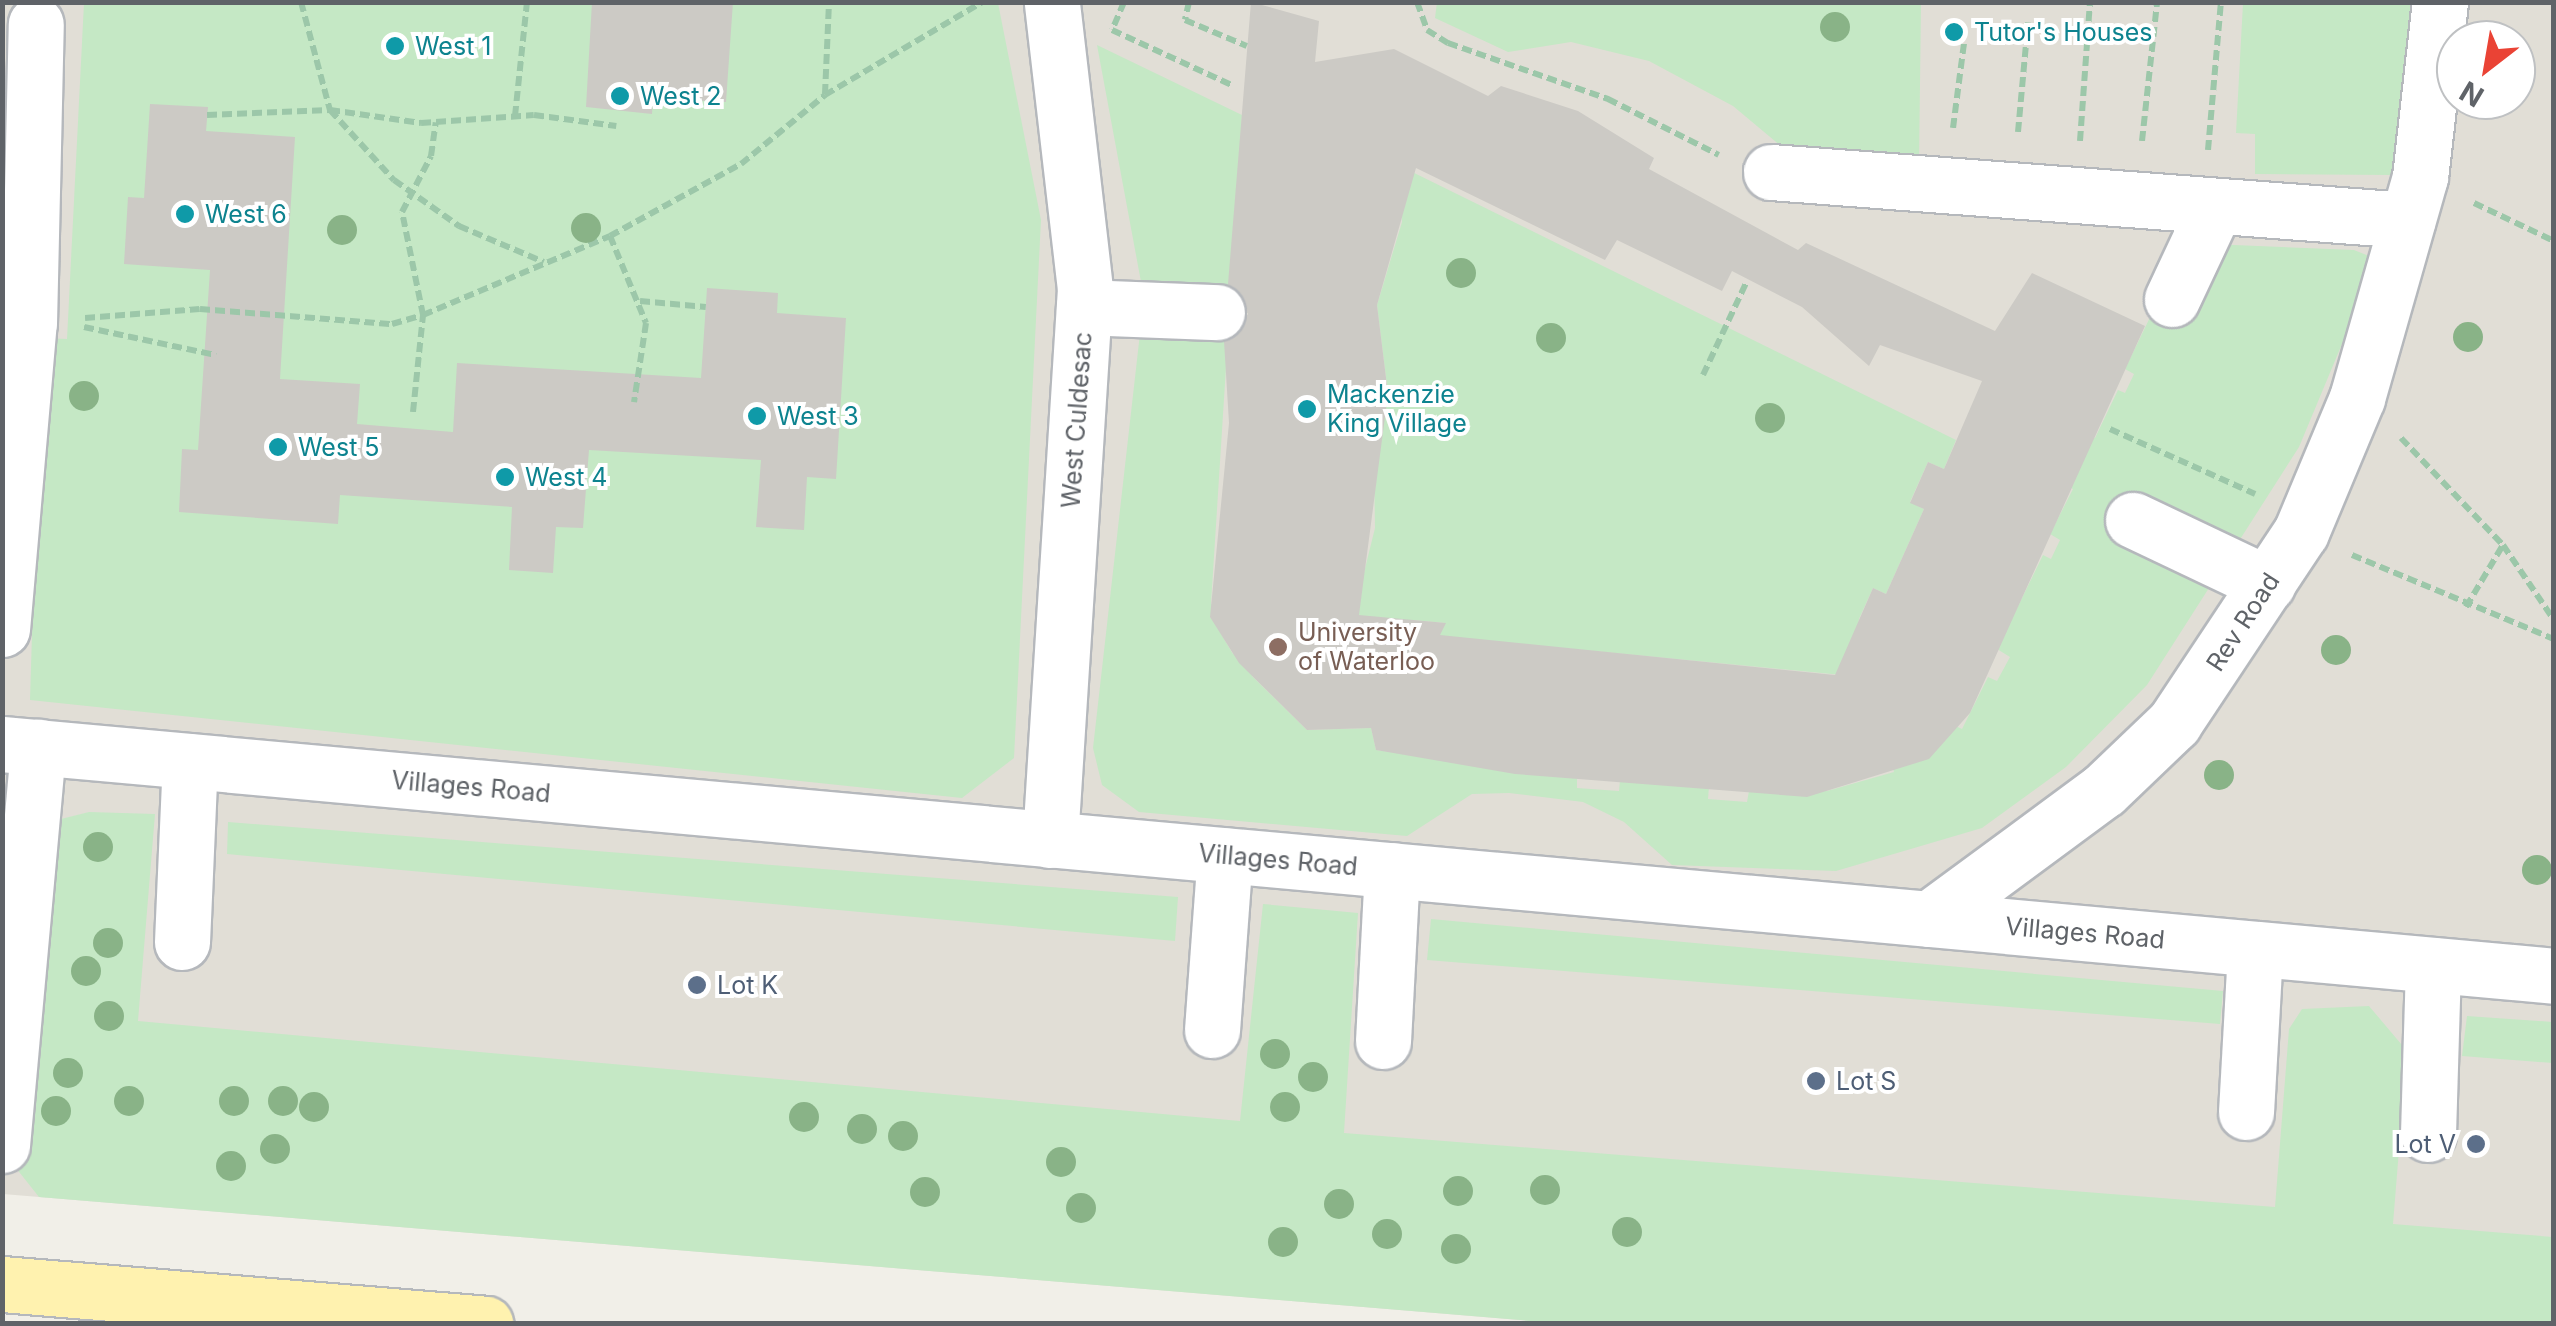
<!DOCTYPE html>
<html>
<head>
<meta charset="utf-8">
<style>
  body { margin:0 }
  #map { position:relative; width:2556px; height:1326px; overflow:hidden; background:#f1efe8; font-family:Inter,sans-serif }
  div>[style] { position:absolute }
  .education>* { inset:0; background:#e1ded6 }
  .green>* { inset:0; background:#c5e8c5 }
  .building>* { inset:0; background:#cccac5 }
  .path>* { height:6px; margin-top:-3px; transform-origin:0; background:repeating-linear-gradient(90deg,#9cc7a9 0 10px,transparent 0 15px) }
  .roads { filter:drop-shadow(2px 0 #b5b8bc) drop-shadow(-2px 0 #b5b8bc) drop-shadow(0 2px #b5b8bc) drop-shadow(0 -2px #b5b8bc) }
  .minor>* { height:55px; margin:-27.5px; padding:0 27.5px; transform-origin:27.5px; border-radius:27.5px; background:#fff }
  .major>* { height:55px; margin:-27.5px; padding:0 27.5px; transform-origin:27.5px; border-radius:27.5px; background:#fff2af }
  .trees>* { width:30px; height:30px; margin:-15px; border-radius:50%; background:#89b387 }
  .dots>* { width:28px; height:28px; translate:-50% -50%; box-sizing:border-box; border:5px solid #fff; border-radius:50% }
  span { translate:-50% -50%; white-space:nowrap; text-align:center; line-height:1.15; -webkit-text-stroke:8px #fff; paint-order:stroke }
  .culture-label { font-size:25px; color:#0d838f }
  .left { translate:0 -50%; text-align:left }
  .street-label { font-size:25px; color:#5f6368 }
  .education-label { font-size:25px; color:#785e54 }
  .service-label { font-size:25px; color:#4e5e75 }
  .right { translate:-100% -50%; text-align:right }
  .frame { position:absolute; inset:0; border:5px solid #5f6368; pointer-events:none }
  .north { position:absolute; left:2436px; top:20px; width:100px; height:100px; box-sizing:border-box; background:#fff; border:2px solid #bfc1c3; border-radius:50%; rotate:211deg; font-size:28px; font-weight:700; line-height:40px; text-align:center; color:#5f6368 }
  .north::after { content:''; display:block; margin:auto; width:35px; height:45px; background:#ea4335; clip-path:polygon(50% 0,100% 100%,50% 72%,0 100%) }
</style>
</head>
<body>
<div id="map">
  <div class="education">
    <div style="clip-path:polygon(evenodd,2px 3px,2553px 3px,2553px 1323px,1555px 1323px,3px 1194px,2px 3px,2456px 40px,2516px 40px,2516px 100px,2456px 100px,2456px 40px)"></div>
  </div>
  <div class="green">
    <div style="clip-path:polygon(1437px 2px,1921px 3px,1919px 166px,1782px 147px,1733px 106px,1649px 61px,1571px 42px,1508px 52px,1435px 18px)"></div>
    <div style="clip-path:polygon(84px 3px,998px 3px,1041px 220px,1014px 758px,962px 798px,30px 700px,41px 338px,67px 339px)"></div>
    <div style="clip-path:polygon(2243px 3px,2422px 3px,2393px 175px,2255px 174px,2255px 134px,2236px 133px)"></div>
    <div style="clip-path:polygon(1097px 45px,1242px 115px,1211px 604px,1235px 608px,1221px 634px,1233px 654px,1257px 659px,1252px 676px,1307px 730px,1371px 728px,1376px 750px,1577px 778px,1577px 788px,1619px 791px,1620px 780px,1709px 787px,1708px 799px,1747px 802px,1749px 791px,1827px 791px,1894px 772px,1889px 753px,1943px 720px,1962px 729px,1988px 677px,1997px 681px,2010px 657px,1997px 649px,2043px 555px,2051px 559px,2060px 540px,2050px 534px,2073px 489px,2064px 484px,2087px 436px,2095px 438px,2118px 390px,2125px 393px,2134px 374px,2125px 369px,2186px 243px,2354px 250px,2369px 256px,2372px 272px,2299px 447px,2147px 685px,2066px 767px,1982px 828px,1836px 871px,1672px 865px,1624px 822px,1583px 802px,1509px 793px,1472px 794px,1407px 836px,1139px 812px,1102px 785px,1093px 748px,1144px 298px)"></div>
    <div style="clip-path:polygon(1398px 165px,1956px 440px,1944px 469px,1928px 462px,1910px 502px,1924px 509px,1886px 594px,1873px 588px,1859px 619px,1852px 676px,1439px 636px,1445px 623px,1413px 620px,1410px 639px,1354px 613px,1375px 528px,1374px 462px,1388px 394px,1377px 305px,1402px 222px)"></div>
    <div style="clip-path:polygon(89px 812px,155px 814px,138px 1021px,1240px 1121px,1263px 904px,1358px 913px,1344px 1133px,2275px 1207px,2289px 1029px,2302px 1009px,2369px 1006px,2407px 1051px,2393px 1224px,2553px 1237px,2553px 1323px,1555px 1323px,39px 1197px,16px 1168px,46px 843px,61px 819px)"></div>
    <div style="clip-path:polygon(228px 822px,1178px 897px,1175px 941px,227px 854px)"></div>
    <div style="clip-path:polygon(1431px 919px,2223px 991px,2220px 1024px,1427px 960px)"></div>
    <div style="clip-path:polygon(2467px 1016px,2553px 1022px,2553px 1063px,2462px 1056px)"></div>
  </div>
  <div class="building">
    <div style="clip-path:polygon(592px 2px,733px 2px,726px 102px,653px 98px,652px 114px,586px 107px)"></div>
    <div style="clip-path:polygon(evenodd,1251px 2px,1319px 21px,1315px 62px,1394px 49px,1488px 96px,1501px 86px,1578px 111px,1654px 158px,1649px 169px,1798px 250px,1806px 243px,1995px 331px,2032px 273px,2145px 326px,1970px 713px,1929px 759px,1807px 797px,1515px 774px,1376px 750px,1371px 728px,1307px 730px,1239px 663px,1210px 617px,1229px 423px,1224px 341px,1248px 314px,1228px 284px,1251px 2px,1416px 168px,1605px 260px,1617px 240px,1722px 291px,1732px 271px,1802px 307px,1869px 366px,1880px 345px,1982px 381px,1944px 469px,1928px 462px,1910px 503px,1924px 509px,1886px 594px,1873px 588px,1835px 675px,1440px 635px,1446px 623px,1359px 615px,1388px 394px,1377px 305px,1416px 168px)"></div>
    <div style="clip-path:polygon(150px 104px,208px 107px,206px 131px,295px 137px,280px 379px,360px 384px,357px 424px,453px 432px,457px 363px,701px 378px,707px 288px,778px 293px,777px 313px,846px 318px,836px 479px,807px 477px,804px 530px,756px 527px,761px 460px,589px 450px,583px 528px,556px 527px,553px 573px,509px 570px,512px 507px,340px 495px,338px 524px,179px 512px,182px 449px,198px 450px,210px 270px,124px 264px,128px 197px,144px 198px)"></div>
  </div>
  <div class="path">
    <div style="left:301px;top:2px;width:112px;rotate:75deg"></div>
    <div style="left:330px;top:110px;width:95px;rotate:47.6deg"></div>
    <div style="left:394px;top:180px;width:80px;rotate:35.3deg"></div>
    <div style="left:459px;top:226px;width:92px;rotate:23deg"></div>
    <div style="left:1124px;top:2px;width:30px;rotate:113deg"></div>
    <div style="left:1112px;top:30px;width:134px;rotate:24.7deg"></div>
    <div style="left:1189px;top:2px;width:18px;rotate:103deg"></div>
    <div style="left:1185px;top:20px;width:67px;rotate:22.8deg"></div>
    <div style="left:1417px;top:2px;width:30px;rotate:70deg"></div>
    <div style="left:1427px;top:30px;width:25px;rotate:32deg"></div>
    <div style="left:1448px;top:43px;width:170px;rotate:19.3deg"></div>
    <div style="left:1608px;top:99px;width:124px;rotate:26.8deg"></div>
    <div style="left:825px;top:94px;width:92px;rotate:-87.5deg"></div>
    <div style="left:207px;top:115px;width:123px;rotate:-2.3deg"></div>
    <div style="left:330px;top:110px;width:92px;rotate:8.1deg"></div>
    <div style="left:421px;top:123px;width:113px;rotate:-4deg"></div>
    <div style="left:534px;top:115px;width:83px;rotate:7.6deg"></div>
    <div style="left:515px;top:116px;width:115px;rotate:-84deg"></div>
    <div style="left:1953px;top:128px;width:86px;rotate:-82.6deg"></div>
    <div style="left:2018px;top:132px;width:110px;rotate:-84.8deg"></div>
    <div style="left:2080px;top:141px;width:139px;rotate:-85.9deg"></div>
    <div style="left:2142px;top:141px;width:140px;rotate:-83.8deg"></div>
    <div style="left:2208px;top:150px;width:149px;rotate:-85deg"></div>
    <div style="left:2474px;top:203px;width:89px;rotate:25.4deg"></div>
    <div style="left:610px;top:236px;width:94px;rotate:67.5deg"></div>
    <div style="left:646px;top:323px;width:80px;rotate:98.6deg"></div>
    <div style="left:640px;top:301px;width:66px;rotate:5.2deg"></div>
    <div style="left:85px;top:318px;width:115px;rotate:-4.5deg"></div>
    <div style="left:200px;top:309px;width:193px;rotate:4.5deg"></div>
    <div style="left:392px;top:324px;width:32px;rotate:-16deg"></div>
    <div style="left:423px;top:315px;width:203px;rotate:-22.9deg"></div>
    <div style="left:610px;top:236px;width:149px;rotate:-28.8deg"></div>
    <div style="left:741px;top:164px;width:109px;rotate:-39.4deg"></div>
    <div style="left:825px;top:95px;width:182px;rotate:-30.6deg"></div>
    <div style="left:84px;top:327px;width:135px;rotate:12deg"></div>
    <div style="left:1703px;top:375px;width:104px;rotate:-64.9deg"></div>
    <div style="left:413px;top:412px;width:98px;rotate:-84.1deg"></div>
    <div style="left:423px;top:315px;width:105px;rotate:-101.5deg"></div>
    <div style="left:402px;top:212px;width:63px;rotate:-62.6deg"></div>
    <div style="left:431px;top:156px;width:34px;rotate:-82deg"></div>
    <div style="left:2110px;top:429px;width:159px;rotate:24.1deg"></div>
    <div style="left:2401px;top:438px;width:148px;rotate:46.4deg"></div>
    <div style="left:2503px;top:545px;width:91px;rotate:55.8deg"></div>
    <div style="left:2352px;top:555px;width:219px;rotate:22.6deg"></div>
    <div style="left:2466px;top:607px;width:72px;rotate:-59.2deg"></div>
  </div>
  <div class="roads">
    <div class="minor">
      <div style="left:1771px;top:172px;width:638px;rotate:4.32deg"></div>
      <div style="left:2172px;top:299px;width:102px;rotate:-64.9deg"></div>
      <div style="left:1084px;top:307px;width:133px;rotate:2.2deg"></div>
      <div style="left:2133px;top:520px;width:149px;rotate:25.4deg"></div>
      <div style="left:2px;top:629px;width:307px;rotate:-85deg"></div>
      <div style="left:29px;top:323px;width:299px;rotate:-88.7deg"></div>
      <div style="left:2px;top:744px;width:2563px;rotate:5.19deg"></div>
      <div style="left:1050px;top:840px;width:552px;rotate:-86.37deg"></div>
      <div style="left:1085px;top:289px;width:289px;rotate:-96.6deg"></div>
      <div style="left:1929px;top:919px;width:217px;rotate:-36.4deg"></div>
      <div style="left:2104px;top:790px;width:97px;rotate:-43.7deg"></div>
      <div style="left:2174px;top:723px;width:229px;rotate:-56.4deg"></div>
      <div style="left:2301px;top:532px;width:145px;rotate:-67.3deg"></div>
      <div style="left:2357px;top:398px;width:230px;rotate:-74.1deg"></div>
      <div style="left:2420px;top:177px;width:176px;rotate:-83.5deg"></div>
      <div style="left:182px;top:942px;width:181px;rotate:-87.5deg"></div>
      <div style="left:1212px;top:1030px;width:175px;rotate:-85.8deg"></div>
      <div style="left:1383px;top:1041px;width:171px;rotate:-87deg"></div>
      <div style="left:2246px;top:1112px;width:163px;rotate:-86.8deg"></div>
      <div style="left:2428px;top:1134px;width:169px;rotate:-88.3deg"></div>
      <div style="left:2px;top:1145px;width:400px;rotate:-84.8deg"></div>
    </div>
    <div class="major">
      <div style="left:2px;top:1284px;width:485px;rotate:4.7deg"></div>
    </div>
  </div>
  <div class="trees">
    <div style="left:1835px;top:27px"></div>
    <div style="left:586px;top:228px"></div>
    <div style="left:342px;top:230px"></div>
    <div style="left:1461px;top:273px"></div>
    <div style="left:2468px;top:337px"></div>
    <div style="left:1551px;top:338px"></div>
    <div style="left:84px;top:396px"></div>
    <div style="left:1770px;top:418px"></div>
    <div style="left:2336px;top:650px"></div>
    <div style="left:2219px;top:775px"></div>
    <div style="left:98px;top:847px"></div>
    <div style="left:2537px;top:870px"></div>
    <div style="left:108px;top:943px"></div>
    <div style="left:86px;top:971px"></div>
    <div style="left:109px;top:1016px"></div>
    <div style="left:1275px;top:1054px"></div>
    <div style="left:68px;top:1073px"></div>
    <div style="left:1313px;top:1077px"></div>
    <div style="left:129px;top:1101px"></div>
    <div style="left:234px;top:1101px"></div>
    <div style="left:283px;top:1101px"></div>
    <div style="left:314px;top:1107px"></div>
    <div style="left:1285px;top:1107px"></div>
    <div style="left:56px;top:1111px"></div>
    <div style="left:804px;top:1117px"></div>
    <div style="left:862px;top:1129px"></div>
    <div style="left:903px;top:1136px"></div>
    <div style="left:275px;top:1149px"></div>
    <div style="left:1061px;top:1162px"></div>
    <div style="left:231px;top:1166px"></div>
    <div style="left:1545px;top:1190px"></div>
    <div style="left:1458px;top:1191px"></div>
    <div style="left:925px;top:1192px"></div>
    <div style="left:1339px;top:1204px"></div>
    <div style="left:1081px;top:1208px"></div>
    <div style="left:1627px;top:1232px"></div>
    <div style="left:1387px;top:1234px"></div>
    <div style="left:1283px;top:1242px"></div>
    <div style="left:1456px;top:1249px"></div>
  </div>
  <div class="dots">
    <div style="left:1954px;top:32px;background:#0f9aa8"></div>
    <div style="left:395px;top:46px;background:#0f9aa8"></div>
    <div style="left:620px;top:96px;background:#0f9aa8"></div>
    <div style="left:185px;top:214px;background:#0f9aa8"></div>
    <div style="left:1307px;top:409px;background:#0f9aa8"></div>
    <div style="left:757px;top:416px;background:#0f9aa8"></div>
    <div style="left:278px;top:447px;background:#0f9aa8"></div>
    <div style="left:505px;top:477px;background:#0f9aa8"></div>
    <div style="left:1278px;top:647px;background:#8d6e63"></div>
    <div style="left:697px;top:985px;background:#5c6f8a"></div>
    <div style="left:1816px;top:1081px;background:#5c6f8a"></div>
    <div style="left:2476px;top:1144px;background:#5c6f8a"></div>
  </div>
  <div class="culture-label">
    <span class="left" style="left:1974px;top:32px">Tutor's Houses</span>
    <span class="left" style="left:415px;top:46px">West 1</span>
    <span class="left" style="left:640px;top:96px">West 2</span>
    <span class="left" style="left:205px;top:214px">West 6</span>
    <span class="left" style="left:1327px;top:409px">Mackenzie<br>King Village</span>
    <span class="left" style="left:777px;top:416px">West 3</span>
    <span class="left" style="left:298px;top:447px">West 5</span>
    <span class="left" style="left:525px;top:477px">West 4</span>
  </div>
  <div class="street-label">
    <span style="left:1077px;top:420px;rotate:-86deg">West Culdesac</span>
    <span style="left:2243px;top:622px;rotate:-57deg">Rev Road</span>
    <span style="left:471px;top:787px;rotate:5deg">Villages Road</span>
    <span style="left:1278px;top:860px;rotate:5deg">Villages Road</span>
    <span style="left:2085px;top:933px;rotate:5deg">Villages Road</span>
  </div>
  <div class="education-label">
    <span class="left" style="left:1298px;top:647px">University<br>of Waterloo</span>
  </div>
  <div class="service-label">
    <span class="left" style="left:717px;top:985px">Lot K</span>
    <span class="left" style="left:1836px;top:1081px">Lot S</span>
    <span class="right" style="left:2456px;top:1144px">Lot V</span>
  </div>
  <div class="frame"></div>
  <div class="north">N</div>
</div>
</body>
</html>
